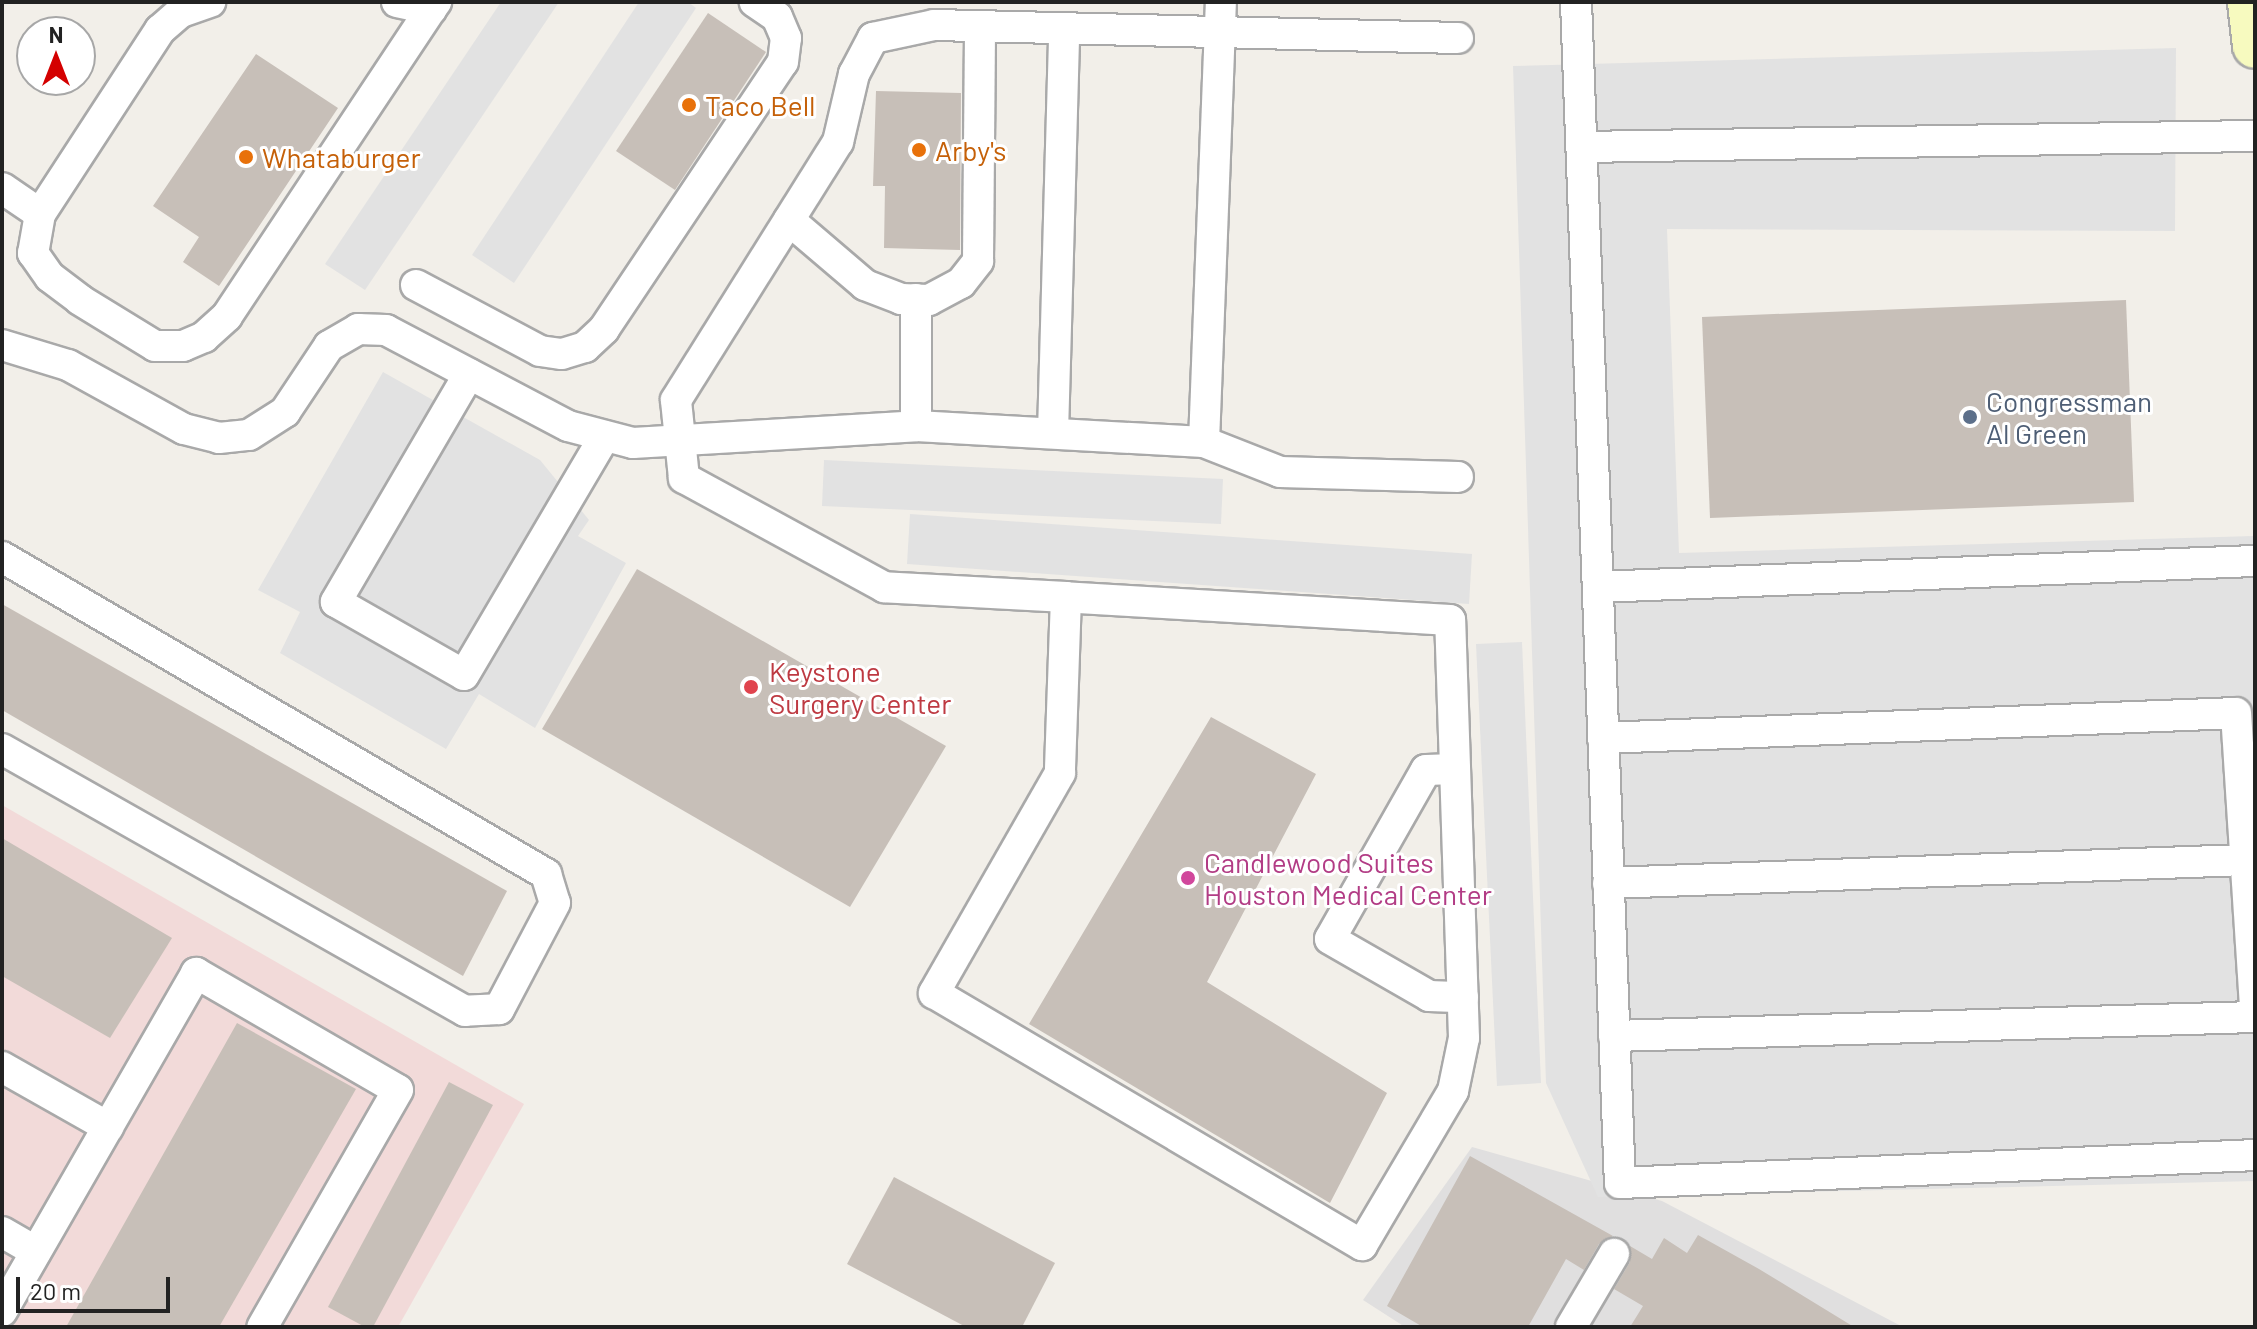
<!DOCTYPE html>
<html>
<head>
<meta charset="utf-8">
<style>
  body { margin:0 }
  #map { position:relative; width:2257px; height:1329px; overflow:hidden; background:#f2efe9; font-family:Barlow,sans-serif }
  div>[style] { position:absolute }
  .residential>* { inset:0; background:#e0dfdf }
  .commercial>* { inset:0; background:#f2dad9 }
  .parking>* { inset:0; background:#e2e2e2 }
  .building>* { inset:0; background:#c7bfb8 }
  .roads { filter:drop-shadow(2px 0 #a9a9a9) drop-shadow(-2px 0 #a9a9a9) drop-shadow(0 2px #a9a9a9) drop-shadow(0 -2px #a9a9a9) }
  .service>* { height:30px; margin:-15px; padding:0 15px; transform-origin:15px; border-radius:15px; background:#fff }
  .secondary>* { height:44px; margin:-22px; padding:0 22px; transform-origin:22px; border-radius:22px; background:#f7fabf }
  .dots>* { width:22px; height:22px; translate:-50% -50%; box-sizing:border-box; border:4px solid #fff; border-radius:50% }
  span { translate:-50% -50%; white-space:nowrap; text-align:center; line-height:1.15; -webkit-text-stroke:6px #fff; paint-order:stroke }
  .food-label { font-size:28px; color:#c56008 }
  .left { translate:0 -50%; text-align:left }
  .service-label { font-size:28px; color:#4e5e75 }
  .health-label { font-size:28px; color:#be3a42 }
  .hotel-label { font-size:28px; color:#b23c85 }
  .frame { position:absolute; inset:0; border:4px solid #222; pointer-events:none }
  .north { position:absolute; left:16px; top:16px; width:80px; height:80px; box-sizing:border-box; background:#fff; border:2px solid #a7a7a7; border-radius:50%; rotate:0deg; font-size:22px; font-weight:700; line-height:32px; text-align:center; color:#222 }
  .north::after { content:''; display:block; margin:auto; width:28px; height:36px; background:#d40000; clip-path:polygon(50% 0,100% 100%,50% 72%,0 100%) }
  .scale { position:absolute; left:16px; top:1277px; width:154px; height:36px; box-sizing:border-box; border:4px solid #222; border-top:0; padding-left:10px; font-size:24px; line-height:28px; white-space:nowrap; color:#222; -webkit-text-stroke:6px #fff; paint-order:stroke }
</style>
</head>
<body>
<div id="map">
  <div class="residential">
    <div style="clip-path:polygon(1472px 1147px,1662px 1201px,1903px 1327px,1405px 1327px,1363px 1300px)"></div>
  </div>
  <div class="commercial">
    <div style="clip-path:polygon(2px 805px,524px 1104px,398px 1327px,2px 1327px)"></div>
  </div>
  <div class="parking">
    <div style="clip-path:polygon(501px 2px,559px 2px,365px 290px,325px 264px)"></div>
    <div style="clip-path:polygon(639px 2px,688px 2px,696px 8px,514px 283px,472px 255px)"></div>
    <div style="clip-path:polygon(2176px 48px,2175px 231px,1667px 229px,1679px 553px,2253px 536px,2255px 1181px,1598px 1197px,1546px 1083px,1513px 66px)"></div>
    <div style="clip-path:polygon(383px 372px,540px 460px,589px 520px,578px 536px,626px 563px,535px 728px,479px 694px,446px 749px,280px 653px,300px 612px,258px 590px)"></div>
    <div style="clip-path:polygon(824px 460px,1223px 479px,1221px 524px,822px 506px)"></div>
    <div style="clip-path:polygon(910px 514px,1472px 554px,1469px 604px,907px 564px)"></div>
    <div style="clip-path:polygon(1522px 642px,1541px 1083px,1497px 1086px,1476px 644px)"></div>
  </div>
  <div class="building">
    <div style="clip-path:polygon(708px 13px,766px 52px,675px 190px,616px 151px)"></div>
    <div style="clip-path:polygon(256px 54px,338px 108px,219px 286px,183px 262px,199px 237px,153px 206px)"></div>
    <div style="clip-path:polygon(876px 91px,961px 93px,960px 250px,884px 248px,885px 186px,873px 186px)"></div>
    <div style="clip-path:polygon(2126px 300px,2134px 502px,1710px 518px,1702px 317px)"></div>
    <div style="clip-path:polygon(637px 569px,946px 746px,850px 907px,542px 729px)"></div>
    <div style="clip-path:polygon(2px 604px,507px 891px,463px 976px,2px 710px)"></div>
    <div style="clip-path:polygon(1211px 717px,1316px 774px,1207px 982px,1387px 1093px,1330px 1203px,1029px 1024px)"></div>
    <div style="clip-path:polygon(2px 838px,172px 938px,110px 1038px,2px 976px)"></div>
    <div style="clip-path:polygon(237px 1023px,356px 1089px,219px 1327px,66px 1327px)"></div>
    <div style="clip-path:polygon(449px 1082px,493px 1105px,373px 1327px,365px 1327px,328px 1307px)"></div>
    <div style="clip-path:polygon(1470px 1156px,1613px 1236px,1599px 1244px,1584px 1270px,1566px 1259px,1528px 1327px,1423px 1327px,1387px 1306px)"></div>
    <div style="clip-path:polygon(894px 1177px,1055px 1263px,1022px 1327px,966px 1327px,847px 1264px)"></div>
    <div style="clip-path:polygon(1698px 1235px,1759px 1269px,1854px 1327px,1630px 1327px,1643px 1306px,1614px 1289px,1630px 1262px,1630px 1246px,1652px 1259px,1664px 1238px,1687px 1253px)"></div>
  </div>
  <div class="roads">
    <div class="service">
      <div style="left:397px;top:2px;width:35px;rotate:12deg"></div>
      <div style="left:431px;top:9px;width:9px;rotate:-54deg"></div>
      <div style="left:1576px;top:2px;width:1182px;rotate:87.87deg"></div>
      <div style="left:1620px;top:1183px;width:636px;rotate:-2.52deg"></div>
      <div style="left:1582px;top:147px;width:673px;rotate:-0.94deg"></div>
      <div style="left:2px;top:188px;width:46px;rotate:34.4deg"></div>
      <div style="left:40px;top:214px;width:220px;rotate:-56.9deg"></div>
      <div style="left:160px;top:30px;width:28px;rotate:-41deg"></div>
      <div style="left:181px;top:12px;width:31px;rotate:-19deg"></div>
      <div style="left:40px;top:214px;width:40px;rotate:100deg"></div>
      <div style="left:33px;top:253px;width:29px;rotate:55deg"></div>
      <div style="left:50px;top:277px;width:38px;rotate:37deg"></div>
      <div style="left:80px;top:300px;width:88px;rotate:31.5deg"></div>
      <div style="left:155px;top:346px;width:28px"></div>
      <div style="left:183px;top:346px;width:23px;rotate:-23deg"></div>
      <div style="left:204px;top:337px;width:31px;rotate:-42deg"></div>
      <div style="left:227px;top:316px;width:369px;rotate:-56.4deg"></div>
      <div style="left:789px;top:220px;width:100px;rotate:40.5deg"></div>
      <div style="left:865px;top:285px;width:39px;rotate:21deg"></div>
      <div style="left:901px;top:299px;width:28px;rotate:2deg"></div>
      <div style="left:929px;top:300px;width:36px;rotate:-28deg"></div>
      <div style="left:961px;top:283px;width:28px;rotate:-52deg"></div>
      <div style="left:978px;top:261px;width:235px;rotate:-89.5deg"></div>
      <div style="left:416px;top:285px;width:140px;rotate:28deg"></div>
      <div style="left:540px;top:351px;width:22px;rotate:8deg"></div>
      <div style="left:562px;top:354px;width:24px;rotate:-17deg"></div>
      <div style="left:585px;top:347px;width:26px;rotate:-43deg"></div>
      <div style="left:604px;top:329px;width:321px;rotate:-56.2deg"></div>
      <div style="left:783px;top:62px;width:24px;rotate:-83deg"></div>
      <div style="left:786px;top:38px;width:23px;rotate:-113deg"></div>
      <div style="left:777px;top:17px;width:27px;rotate:-146deg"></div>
      <div style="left:916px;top:299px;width:127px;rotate:90deg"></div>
      <div style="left:2px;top:345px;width:69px;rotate:16.9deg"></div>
      <div style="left:68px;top:365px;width:132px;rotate:28.9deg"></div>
      <div style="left:184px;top:429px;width:36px;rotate:14deg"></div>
      <div style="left:219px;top:438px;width:30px;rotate:-6deg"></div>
      <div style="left:249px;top:435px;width:43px;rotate:-32.6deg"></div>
      <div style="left:285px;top:412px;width:79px;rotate:-56.3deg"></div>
      <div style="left:329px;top:346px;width:34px;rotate:-30deg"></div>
      <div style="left:358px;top:329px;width:28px;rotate:2deg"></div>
      <div style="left:386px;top:330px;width:206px;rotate:27.8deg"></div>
      <div style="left:568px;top:426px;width:67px;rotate:14.7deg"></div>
      <div style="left:633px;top:443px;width:284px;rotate:-3.4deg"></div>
      <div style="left:916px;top:426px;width:288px;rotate:3.2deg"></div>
      <div style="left:1204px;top:442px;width:82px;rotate:21.5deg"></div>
      <div style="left:1280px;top:472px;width:178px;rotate:1.6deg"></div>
      <div style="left:469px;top:374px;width:264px;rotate:120.3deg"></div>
      <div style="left:336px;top:602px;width:147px;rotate:29.7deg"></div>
      <div style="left:464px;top:675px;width:277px;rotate:-59.5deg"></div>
      <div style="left:1053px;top:433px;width:405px;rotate:-88.4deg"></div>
      <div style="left:1204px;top:442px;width:440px;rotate:-87.8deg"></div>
      <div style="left:2px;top:557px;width:630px;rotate:30.23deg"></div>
      <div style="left:546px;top:874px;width:30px;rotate:73deg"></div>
      <div style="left:555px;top:903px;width:120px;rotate:117.8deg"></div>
      <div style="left:499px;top:1009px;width:34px;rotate:177deg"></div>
      <div style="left:465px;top:1011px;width:532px;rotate:-150.5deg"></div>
      <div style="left:1598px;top:587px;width:658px;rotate:-2.27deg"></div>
      <div style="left:1066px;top:597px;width:176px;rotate:92deg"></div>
      <div style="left:1060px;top:773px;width:254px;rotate:119.8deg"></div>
      <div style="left:934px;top:993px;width:497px;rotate:30.5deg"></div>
      <div style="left:1362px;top:1245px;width:179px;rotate:-59.4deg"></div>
      <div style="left:1453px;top:1091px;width:54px;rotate:-78.3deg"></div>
      <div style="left:1464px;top:1038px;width:418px;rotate:-91.9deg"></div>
      <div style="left:1450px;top:620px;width:385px;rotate:-176.6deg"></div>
      <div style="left:1066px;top:597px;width:182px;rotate:-176.9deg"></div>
      <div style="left:884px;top:587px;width:228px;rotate:-151.4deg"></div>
      <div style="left:684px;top:478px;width:78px;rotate:-95.9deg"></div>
      <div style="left:676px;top:400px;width:305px;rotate:-57.9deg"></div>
      <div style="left:838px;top:142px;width:70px;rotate:-76.8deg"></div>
      <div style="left:854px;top:74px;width:41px;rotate:-62.2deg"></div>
      <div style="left:873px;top:38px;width:62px;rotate:-12deg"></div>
      <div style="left:934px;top:25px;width:524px;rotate:1.42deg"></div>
      <div style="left:1603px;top:738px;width:633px;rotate:-2.26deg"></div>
      <div style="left:2236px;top:713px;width:294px;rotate:86.3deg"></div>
      <div style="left:1455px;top:769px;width:29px;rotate:178deg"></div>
      <div style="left:1426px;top:770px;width:194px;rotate:119.6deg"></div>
      <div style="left:1330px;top:939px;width:114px;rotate:29.9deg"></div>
      <div style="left:1429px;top:996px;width:34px;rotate:2deg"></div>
      <div style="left:1608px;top:883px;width:636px;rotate:-2.07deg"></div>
      <div style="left:1614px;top:1036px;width:641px;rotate:-1.7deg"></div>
      <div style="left:2px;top:1067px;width:122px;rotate:29.5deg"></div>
      <div style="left:2px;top:1232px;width:39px;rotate:30deg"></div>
      <div style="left:2px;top:1311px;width:390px;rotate:-60.1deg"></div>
      <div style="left:196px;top:973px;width:233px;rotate:30.1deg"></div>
      <div style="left:398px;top:1090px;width:273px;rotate:119.8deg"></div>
      <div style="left:1571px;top:1327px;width:85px;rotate:-59.5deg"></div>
    </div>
    <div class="secondary">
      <div style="left:2250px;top:2px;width:44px;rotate:83.5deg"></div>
    </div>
  </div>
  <div class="dots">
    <div style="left:689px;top:105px;background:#e8710a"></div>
    <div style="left:919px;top:150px;background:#e8710a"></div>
    <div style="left:246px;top:157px;background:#e8710a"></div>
    <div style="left:1970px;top:417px;background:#5c6f8a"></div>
    <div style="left:751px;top:687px;background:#e0444e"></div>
    <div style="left:1188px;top:878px;background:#d1479c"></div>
  </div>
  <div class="food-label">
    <span class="left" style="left:705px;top:105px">Taco Bell</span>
    <span class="left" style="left:935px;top:150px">Arby's</span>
    <span class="left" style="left:262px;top:157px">Whataburger</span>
  </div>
  <div class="service-label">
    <span class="left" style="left:1986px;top:417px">Congressman<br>Al Green</span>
  </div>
  <div class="health-label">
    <span class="left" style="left:769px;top:687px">Keystone<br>Surgery Center</span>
  </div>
  <div class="hotel-label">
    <span class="left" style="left:1204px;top:878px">Candlewood Suites<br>Houston Medical Center</span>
  </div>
  <div class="frame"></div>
  <div class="north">N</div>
  <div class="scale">20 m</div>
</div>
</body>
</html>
